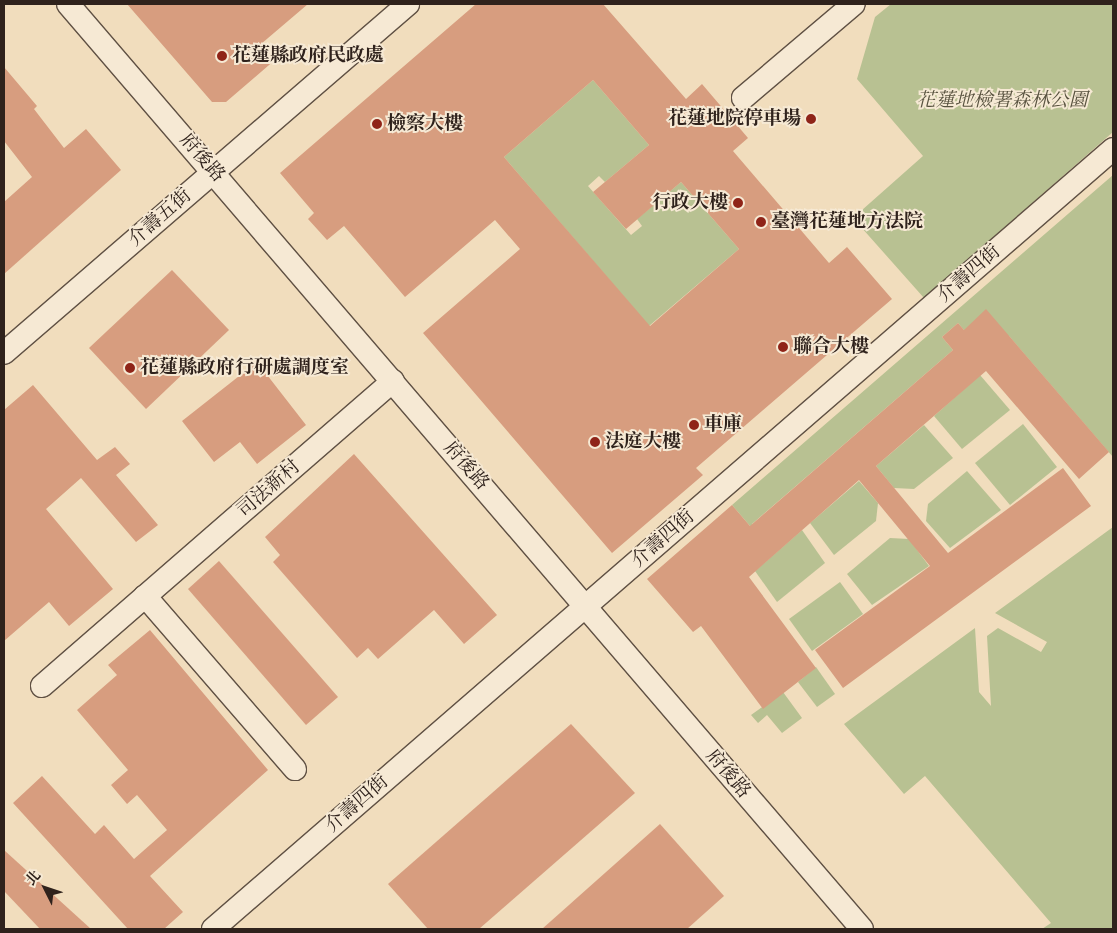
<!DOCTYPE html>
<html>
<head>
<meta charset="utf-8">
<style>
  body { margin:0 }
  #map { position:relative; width:1117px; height:933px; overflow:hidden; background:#f1ddbd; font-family:"Libre Bodoni","Noto Serif TC",serif }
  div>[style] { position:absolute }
  .green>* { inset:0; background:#b8c192 }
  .building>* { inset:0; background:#d79d7f }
  .roads { filter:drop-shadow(1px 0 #605144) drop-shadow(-1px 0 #605144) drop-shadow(0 1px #605144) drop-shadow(0 -1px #605144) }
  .street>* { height:22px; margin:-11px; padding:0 11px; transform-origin:11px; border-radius:11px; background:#f6e9d4 }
  .dots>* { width:14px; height:14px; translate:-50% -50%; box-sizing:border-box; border:2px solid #f6e9d4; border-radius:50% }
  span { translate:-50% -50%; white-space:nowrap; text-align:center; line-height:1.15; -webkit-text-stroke:4px #f6e9d4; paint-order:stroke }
  .poi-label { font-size:19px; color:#2f221c; font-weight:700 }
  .left { translate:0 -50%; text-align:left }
  .right { translate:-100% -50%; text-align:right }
  .park-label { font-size:19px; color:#58523f; font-style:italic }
  .street-label { font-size:19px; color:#2f221c }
  .frame { position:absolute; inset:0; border:5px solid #2f221c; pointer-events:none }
  .north { position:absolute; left:20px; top:863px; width:50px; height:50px; -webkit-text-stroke:4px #f6e9d4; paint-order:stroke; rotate:311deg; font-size:14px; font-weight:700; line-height:20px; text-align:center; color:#2f221c }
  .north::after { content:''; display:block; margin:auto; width:18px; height:22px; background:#2f221c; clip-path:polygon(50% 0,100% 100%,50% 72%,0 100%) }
</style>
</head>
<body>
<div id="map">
  <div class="green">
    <div style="clip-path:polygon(891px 4px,1113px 4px,1113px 132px,924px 298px,853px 218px,923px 156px,857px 79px,875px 17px)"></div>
    <div style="clip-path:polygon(593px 80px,649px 145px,605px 182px,599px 176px,588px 186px,631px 235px,642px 226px,637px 219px,681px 182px,739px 249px,649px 326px,504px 157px)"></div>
    <div style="clip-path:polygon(1113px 175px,1113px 457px,1009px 336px,969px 336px,958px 323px,942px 337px,953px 350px,752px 524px,768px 547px,732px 505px)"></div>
    <div style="clip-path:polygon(980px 375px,1010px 410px,962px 449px,934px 416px)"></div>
    <div style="clip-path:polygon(1023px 424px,1057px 467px,1010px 505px,975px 463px)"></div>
    <div style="clip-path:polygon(924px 425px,953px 458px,914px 489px,894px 488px,876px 466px)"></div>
    <div style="clip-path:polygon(967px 471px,1001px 510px,950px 548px,926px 521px,928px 504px)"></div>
    <div style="clip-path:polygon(859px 481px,878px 503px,876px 521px,834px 555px,810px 523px)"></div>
    <div style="clip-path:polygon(1113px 527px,1113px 929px,1042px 929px,1051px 923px,925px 776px,904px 794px,844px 724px,975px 628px,979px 692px,991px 706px,987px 636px,998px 628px,1041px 652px,1047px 642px,995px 613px)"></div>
    <div style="clip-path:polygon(802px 530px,825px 563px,777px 602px,755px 571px)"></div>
    <div style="clip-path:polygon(890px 538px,909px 539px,929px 566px,872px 605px,847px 574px)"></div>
    <div style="clip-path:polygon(840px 582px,863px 614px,812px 651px,789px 619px)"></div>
    <div style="clip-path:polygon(816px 667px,835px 694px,817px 707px,798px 682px)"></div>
    <div style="clip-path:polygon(783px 692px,802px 718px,782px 733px,767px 715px,758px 723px,751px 715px)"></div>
  </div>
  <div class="building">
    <div style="clip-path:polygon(127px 4px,308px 4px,261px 44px,276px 59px,226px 102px,212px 102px)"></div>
    <div style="clip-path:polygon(evenodd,476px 4px,603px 4px,686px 99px,702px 84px,748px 138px,733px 151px,829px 263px,847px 247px,892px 299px,696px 468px,703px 475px,612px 553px,423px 333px,520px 249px,495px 220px,405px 297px,344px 226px,327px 240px,308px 219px,314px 213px,280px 173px,476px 4px,593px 80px,649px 145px,593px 192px,626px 229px,681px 182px,739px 249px,650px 326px,504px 157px,593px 80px)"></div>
    <div style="clip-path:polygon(4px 67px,37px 106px,34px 109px,64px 148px,86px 129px,121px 170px,4px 274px,4px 202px,32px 177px,4px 141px)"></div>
    <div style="clip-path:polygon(172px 270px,229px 330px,146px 409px,89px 348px)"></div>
    <div style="clip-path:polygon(986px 309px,1109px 452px,1079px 479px,986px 371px,876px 466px,948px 553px,1063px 468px,1091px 506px,843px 688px,815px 650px,930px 566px,859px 480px,749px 577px,816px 668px,763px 709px,701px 626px,693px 632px,647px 579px,732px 505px,750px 526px,953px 350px,942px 337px,958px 323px,964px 330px)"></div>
    <div style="clip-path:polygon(257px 362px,306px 425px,257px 464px,240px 442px,214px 462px,182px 421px)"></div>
    <div style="clip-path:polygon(33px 385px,97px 460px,115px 447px,130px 464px,116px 475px,158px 525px,136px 542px,81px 478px,46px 509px,113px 589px,69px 626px,49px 602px,4px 641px,4px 410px)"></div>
    <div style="clip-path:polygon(354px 454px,497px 615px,464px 644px,434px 610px,378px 659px,368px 648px,357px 658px,273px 562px,280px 555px,265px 537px)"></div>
    <div style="clip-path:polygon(219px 561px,338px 697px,306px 725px,188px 589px)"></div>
    <div style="clip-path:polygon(150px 630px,268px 770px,150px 876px,183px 912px,164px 929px,128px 929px,13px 803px,42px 776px,95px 834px,104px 825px,134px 859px,167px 830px,137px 795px,127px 804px,111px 785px,128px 770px,77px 710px,117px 675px,108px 665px)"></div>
    <div style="clip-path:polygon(571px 724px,635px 793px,479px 929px,428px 929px,388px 884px)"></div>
    <div style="clip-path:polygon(660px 824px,724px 896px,687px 929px,542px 929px)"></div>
    <div style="clip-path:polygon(4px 850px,91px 929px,40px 929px,4px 891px)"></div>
  </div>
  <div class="roads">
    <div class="street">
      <div style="left:68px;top:4px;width:1219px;rotate:49.36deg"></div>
      <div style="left:743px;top:98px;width:145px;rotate:-40.3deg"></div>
      <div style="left:4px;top:353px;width:534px;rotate:-40.82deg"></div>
      <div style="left:145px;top:596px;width:229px;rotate:49.1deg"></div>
      <div style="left:42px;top:686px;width:465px;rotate:-41deg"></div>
      <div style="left:213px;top:929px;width:1191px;rotate:-40.91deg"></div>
    </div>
  </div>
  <div class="dots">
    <div style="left:222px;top:56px;background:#8f2418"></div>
    <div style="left:811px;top:119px;background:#8f2418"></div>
    <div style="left:377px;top:124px;background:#8f2418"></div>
    <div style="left:738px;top:203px;background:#8f2418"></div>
    <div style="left:761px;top:222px;background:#8f2418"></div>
    <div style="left:783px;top:347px;background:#8f2418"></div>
    <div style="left:130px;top:368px;background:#8f2418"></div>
    <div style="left:694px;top:425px;background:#8f2418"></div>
    <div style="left:595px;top:442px;background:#8f2418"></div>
  </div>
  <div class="poi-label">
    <span class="left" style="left:232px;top:56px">花蓮縣政府民政處</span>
    <span class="right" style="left:801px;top:119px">花蓮地院停車場</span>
    <span class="left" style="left:387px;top:124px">檢察大樓</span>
    <span class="right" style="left:728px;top:203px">行政大樓</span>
    <span class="left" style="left:771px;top:222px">臺灣花蓮地方法院</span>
    <span class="left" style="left:793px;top:347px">聯合大樓</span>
    <span class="left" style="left:140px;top:368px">花蓮縣政府行研處調度室</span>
    <span class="left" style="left:704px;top:425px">車庫</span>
    <span class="left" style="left:605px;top:442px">法庭大樓</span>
  </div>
  <div class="park-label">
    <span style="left:1002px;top:101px">花蓮地檢署森林公園</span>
  </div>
  <div class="street-label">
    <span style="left:202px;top:158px;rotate:49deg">府後路</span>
    <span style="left:160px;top:218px;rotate:-41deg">介壽五街</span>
    <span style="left:969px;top:274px;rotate:-41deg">介壽四街</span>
    <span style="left:466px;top:466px;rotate:49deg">府後路</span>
    <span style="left:269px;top:489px;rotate:-41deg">司法新村</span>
    <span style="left:663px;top:539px;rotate:-41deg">介壽四街</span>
    <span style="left:728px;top:774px;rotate:50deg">府後路</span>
    <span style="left:357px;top:804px;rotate:-41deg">介壽四街</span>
  </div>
  <div class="frame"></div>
  <div class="north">北</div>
</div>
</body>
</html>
